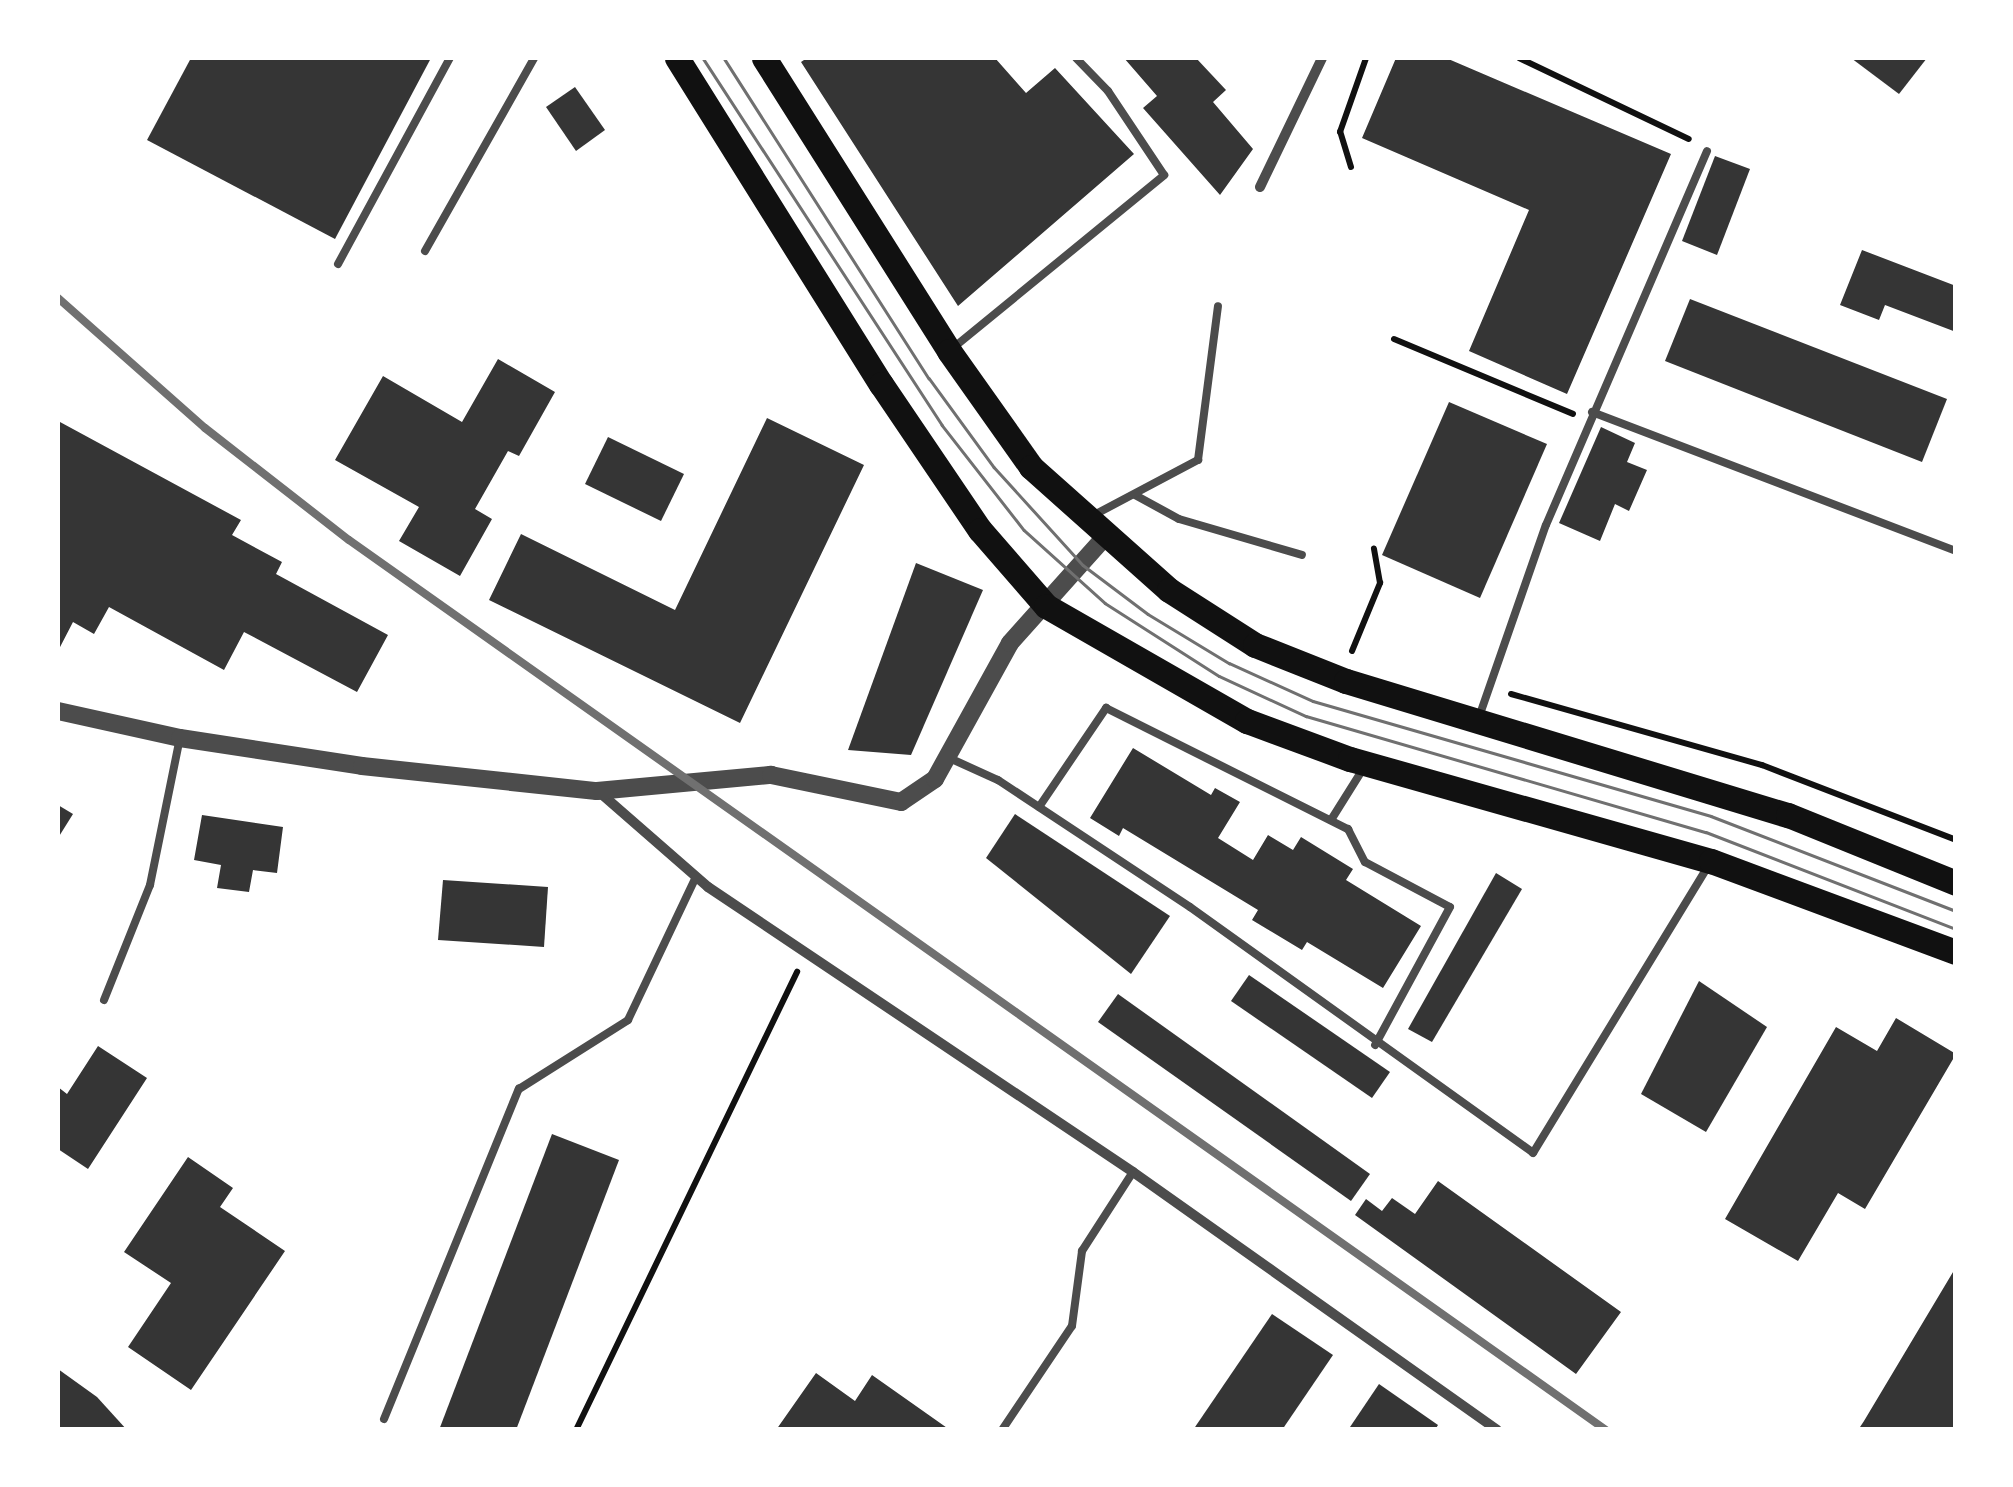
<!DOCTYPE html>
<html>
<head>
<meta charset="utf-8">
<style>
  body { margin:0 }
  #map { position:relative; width:2013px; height:1487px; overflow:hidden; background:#fff; font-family:Lora,serif }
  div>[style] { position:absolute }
  .building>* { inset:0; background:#353535 }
  .path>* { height:6px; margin:-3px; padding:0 3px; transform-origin:3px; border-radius:3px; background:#111 }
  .service>* { height:8px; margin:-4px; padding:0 4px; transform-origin:4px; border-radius:4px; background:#4c4c4c }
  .minor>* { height:10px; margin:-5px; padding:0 5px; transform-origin:5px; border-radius:5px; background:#4c4c4c }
  .tertiary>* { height:18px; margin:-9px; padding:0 9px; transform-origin:9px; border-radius:9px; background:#4c4c4c }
  .primary>* { height:25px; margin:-12.5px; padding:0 12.5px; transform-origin:12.5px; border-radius:12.5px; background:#111 }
  .tram>* { height:2.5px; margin:-1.25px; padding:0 1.25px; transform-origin:1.25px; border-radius:1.25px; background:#707070 }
  .rail>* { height:8px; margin:-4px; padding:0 4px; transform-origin:4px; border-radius:4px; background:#707070 }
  span { translate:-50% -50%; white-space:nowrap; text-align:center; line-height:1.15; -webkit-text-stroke:10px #fff; paint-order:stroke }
  .frame { position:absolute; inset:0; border:60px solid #fff; pointer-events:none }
</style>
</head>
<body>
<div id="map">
  <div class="building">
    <div style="clip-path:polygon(191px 58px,431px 58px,335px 239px,147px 140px)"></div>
    <div style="clip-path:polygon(807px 58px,995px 58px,1026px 93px,1055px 68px,1134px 154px,958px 306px,801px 62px)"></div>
    <div style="clip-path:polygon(1124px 58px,1196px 58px,1226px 90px,1213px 102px,1253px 149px,1220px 195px,1143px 108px,1157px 96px)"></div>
    <div style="clip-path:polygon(1396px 58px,1446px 58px,1671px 154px,1567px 394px,1469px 351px,1529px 210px,1362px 138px)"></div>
    <div style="clip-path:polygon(1851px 58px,1927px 58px,1899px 94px)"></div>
    <div style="clip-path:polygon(575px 87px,605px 130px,576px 151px,546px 107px)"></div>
    <div style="clip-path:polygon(1715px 156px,1750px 169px,1717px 255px,1682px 241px)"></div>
    <div style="clip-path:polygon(1862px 250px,1956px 286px,1956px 332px,1885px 305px,1879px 320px,1840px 305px)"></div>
    <div style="clip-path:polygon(1690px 299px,1947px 399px,1922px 462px,1665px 361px)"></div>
    <div style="clip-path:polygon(498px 359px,555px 392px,519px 456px,508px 451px,475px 509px,492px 519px,460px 576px,399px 541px,419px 507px,335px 460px,383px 376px,462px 422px)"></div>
    <div style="clip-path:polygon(1449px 402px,1547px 444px,1480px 598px,1382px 555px)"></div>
    <div style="clip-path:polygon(767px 418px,864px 465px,740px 723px,489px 600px,521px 534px,675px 610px)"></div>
    <div style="clip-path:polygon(60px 422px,241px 520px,232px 535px,282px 562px,276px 574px,388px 635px,357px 692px,244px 632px,224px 670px,109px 607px,94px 634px,73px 622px,58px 651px)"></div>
    <div style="clip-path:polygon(1601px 427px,1635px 443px,1627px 462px,1647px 470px,1629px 511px,1615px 504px,1600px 541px,1559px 523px)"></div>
    <div style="clip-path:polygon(608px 437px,684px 474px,661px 521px,585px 484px)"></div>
    <div style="clip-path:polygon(916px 563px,983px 590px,911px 755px,848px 750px)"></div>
    <div style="clip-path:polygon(1133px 748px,1211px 795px,1215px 788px,1240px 802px,1218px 838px,1253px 860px,1268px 835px,1293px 850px,1301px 837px,1353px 869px,1346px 880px,1421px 926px,1383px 988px,1307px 942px,1302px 950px,1252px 920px,1258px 910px,1123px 828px,1119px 836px,1090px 818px)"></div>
    <div style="clip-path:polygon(58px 805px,73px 814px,58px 838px)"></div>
    <div style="clip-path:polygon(1015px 814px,1170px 916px,1131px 974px,986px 858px)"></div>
    <div style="clip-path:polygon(202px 815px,283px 827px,277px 873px,253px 870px,249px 892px,217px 888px,221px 865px,194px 860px)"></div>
    <div style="clip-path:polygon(1496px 873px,1522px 889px,1432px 1042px,1408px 1029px)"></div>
    <div style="clip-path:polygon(443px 880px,548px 887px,544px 947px,438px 940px)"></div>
    <div style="clip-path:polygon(1249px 975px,1390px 1072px,1372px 1098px,1231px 1001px)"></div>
    <div style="clip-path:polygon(1699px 981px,1767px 1027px,1706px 1132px,1641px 1094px)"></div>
    <div style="clip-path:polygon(1118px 994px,1370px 1174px,1351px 1201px,1098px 1022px)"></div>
    <div style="clip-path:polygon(1896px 1018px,1956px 1054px,1865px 1209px,1838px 1193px,1798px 1261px,1725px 1219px,1836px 1027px,1877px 1051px)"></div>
    <div style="clip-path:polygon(98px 1046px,147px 1078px,88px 1169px,58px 1149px,58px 1087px,67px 1094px)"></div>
    <div style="clip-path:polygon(552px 1134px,619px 1160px,516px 1430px,439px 1430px)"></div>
    <div style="clip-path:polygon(188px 1157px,233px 1188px,220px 1207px,285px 1251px,191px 1390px,128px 1347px,171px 1283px,124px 1252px)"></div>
    <div style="clip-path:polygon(1438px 1181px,1621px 1312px,1576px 1374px,1355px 1215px,1366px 1199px,1382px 1211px,1392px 1198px,1415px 1214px)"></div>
    <div style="clip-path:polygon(1956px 1267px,1956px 1430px,1858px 1430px,1864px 1421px)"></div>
    <div style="clip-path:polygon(1272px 1314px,1333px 1355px,1282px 1430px,1193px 1430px)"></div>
    <div style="clip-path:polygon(58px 1369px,97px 1397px,127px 1430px,58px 1430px)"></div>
    <div style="clip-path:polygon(816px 1373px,855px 1401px,872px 1375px,950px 1430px,776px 1430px)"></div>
    <div style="clip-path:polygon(1379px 1384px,1438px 1425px,1435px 1430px,1348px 1430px)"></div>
  </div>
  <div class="path">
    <div style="left:1519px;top:58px;width:188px;rotate:25.5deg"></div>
    <div style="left:1351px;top:167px;width:37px;rotate:-107deg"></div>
    <div style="left:1340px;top:132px;width:78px;rotate:-70.6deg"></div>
    <div style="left:1394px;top:339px;width:194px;rotate:22.7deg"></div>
    <div style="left:1352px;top:651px;width:74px;rotate:-67.6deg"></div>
    <div style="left:1380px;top:583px;width:35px;rotate:-100deg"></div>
    <div style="left:1511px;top:694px;width:261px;rotate:15.8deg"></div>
    <div style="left:1762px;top:765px;width:208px;rotate:21.1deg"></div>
    <div style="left:576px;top:1430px;width:509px;rotate:-64.24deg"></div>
  </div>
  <div class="service">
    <div style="left:425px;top:251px;width:222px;rotate:-60.5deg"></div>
    <div style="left:338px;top:264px;width:234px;rotate:-61.5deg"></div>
    <div style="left:953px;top:348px;width:273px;rotate:-39.3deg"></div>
    <div style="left:1164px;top:175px;width:101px;rotate:-123.7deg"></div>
    <div style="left:1108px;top:91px;width:46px;rotate:-134.1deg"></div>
    <div style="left:1592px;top:412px;width:390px;rotate:20.9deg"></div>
    <div style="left:1135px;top:495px;width:50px;rotate:28.6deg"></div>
    <div style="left:1179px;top:519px;width:128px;rotate:16.3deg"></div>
    <div style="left:1094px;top:515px;width:118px;rotate:-27.9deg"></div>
    <div style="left:1198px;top:460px;width:155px;rotate:-82.6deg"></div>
    <div style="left:1479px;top:717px;width:203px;rotate:-70.8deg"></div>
    <div style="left:1546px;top:525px;width:407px;rotate:-66.7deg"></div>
    <div style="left:947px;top:757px;width:56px;rotate:24.3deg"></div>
    <div style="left:998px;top:780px;width:230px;rotate:33.5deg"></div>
    <div style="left:1190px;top:907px;width:422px;rotate:35.6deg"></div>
    <div style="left:1533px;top:1153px;width:336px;rotate:-58.6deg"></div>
    <div style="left:1039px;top:807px;width:120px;rotate:-55.9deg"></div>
    <div style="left:1106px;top:708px;width:271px;rotate:26.6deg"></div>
    <div style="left:1348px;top:829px;width:37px;rotate:63deg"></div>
    <div style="left:1365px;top:862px;width:96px;rotate:27.9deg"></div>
    <div style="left:1450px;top:907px;width:157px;rotate:118.5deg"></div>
    <div style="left:1331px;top:820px;width:60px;rotate:-57.9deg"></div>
    <div style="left:104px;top:1000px;width:124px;rotate:-68.2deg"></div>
    <div style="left:150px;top:885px;width:150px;rotate:-78.5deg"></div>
    <div style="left:384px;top:1419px;width:357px;rotate:-67.8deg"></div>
    <div style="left:519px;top:1089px;width:129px;rotate:-32.3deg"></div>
    <div style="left:628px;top:1020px;width:158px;rotate:-64.6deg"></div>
    <div style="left:1002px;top:1430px;width:125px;rotate:-56.1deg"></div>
    <div style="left:1072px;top:1326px;width:76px;rotate:-82.4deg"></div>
    <div style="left:1082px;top:1251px;width:94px;rotate:-57.2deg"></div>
  </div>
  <div class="minor">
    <div style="left:1260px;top:187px;width:143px;rotate:-64.3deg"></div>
    <div style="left:598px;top:791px;width:146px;rotate:41.1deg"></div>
    <div style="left:708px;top:887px;width:512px;rotate:33.85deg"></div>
    <div style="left:1133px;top:1172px;width:446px;rotate:35.3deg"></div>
  </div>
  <div class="tertiary">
    <div style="left:58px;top:711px;width:125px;rotate:12.5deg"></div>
    <div style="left:180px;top:738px;width:184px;rotate:8.7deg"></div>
    <div style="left:362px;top:766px;width:236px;rotate:6.1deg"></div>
    <div style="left:597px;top:791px;width:175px;rotate:-5.3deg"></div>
    <div style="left:771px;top:775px;width:133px;rotate:11.7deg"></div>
    <div style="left:901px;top:802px;width:41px;rotate:-34.1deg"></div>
    <div style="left:935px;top:779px;width:155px;rotate:-61.1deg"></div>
    <div style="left:1010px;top:643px;width:141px;rotate:-48.2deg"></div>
  </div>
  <div class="primary">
    <div style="left:677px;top:58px;width:385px;rotate:58deg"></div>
    <div style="left:881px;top:384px;width:176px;rotate:55.9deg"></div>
    <div style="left:980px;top:530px;width:101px;rotate:49deg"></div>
    <div style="left:1046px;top:606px;width:232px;rotate:29.8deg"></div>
    <div style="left:1247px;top:721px;width:110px;rotate:20.3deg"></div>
    <div style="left:1350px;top:759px;width:375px;rotate:15.8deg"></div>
    <div style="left:1711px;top:861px;width:261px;rotate:20.4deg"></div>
    <div style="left:764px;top:58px;width:347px;rotate:57.7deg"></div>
    <div style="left:949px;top:351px;width:142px;rotate:54.7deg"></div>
    <div style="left:1031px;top:467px;width:185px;rotate:41.7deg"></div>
    <div style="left:1169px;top:590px;width:102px;rotate:32.6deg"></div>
    <div style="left:1255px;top:645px;width:98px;rotate:21.6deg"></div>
    <div style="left:1346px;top:681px;width:462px;rotate:16.9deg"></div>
    <div style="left:1788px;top:815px;width:181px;rotate:22deg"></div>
  </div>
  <div class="tram">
    <div style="left:703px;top:58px;width:438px;rotate:56.9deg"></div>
    <div style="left:942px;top:425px;width:133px;rotate:52deg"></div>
    <div style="left:1024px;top:530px;width:109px;rotate:42deg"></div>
    <div style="left:1105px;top:603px;width:135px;rotate:32.6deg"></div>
    <div style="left:1219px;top:676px;width:96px;rotate:24.7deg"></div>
    <div style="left:1306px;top:716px;width:416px;rotate:16.2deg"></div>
    <div style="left:1706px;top:832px;width:268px;rotate:21.2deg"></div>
    <div style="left:724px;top:58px;width:380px;rotate:57.4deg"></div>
    <div style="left:929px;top:378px;width:110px;rotate:53.9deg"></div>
    <div style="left:994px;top:467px;width:132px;rotate:47.8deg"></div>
    <div style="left:1083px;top:565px;width:81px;rotate:37deg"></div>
    <div style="left:1148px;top:614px;width:95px;rotate:31.2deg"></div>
    <div style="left:1229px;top:663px;width:92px;rotate:24.3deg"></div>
    <div style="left:1313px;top:701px;width:414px;rotate:16.1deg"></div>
    <div style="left:1711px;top:816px;width:263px;rotate:21.2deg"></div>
  </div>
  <div class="rail">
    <div style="left:58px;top:298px;width:196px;rotate:41.5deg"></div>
    <div style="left:205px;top:428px;width:182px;rotate:37.9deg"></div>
    <div style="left:349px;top:540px;width:1540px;rotate:35.3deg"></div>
  </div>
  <div class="frame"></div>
</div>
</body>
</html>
